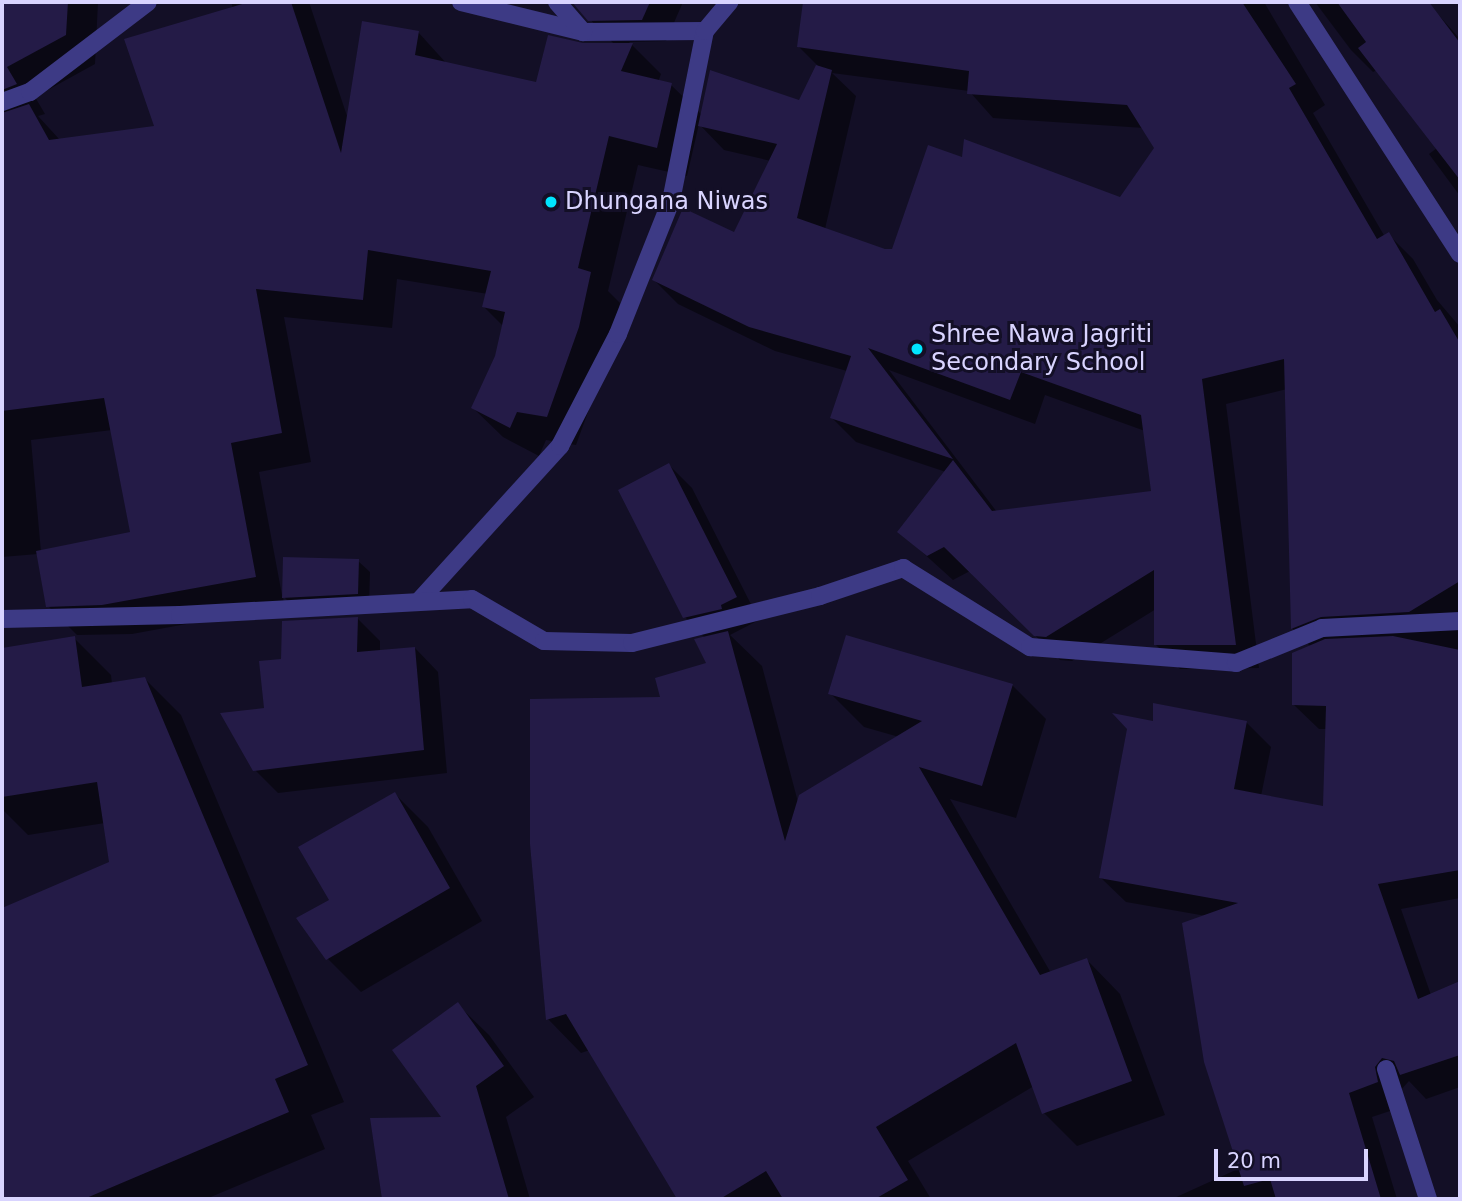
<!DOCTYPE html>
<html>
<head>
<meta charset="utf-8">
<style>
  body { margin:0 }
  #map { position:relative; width:1462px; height:1201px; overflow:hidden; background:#130f26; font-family:"DejaVu Sans",sans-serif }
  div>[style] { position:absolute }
  .shadow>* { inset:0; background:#0007 }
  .building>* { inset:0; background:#241b47 }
  .service>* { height:18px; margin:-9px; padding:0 9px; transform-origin:9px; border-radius:9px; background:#3d3a85 }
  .minor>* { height:18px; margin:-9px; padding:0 9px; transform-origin:9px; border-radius:9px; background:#3d3a85 }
  .dots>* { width:19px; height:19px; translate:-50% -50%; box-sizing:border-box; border:4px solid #130f26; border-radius:50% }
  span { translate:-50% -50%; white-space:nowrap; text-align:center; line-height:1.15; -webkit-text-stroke:6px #130f26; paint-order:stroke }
  .poi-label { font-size:24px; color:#d9d4ff }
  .left { translate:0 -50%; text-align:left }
  .frame { position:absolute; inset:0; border:4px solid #d9d4ff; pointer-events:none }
  .scale { position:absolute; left:1214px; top:1149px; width:154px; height:32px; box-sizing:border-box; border:4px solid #d9d4ff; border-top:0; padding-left:9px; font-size:21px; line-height:24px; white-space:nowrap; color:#d9d4ff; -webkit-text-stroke:5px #130f26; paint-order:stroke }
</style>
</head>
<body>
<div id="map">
  <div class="shadow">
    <div style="clip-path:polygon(evenodd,2px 2px,98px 2px,95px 64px,35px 97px,45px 114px,38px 116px,60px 140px,156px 128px,233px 8px,231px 2px,309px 2px,348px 119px,418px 32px,447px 64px,537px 84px,583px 45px,615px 45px,573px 2px,683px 2px,666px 41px,629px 42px,661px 74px,658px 82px,671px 85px,702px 115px,800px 102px,818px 66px,799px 47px,805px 2px,1181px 2px,1189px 17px,1213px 2px,1264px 2px,1325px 105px,1313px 113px,1385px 237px,1389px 235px,1413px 259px,1437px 300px,1460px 327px,1460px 898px,1401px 909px,1431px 995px,1460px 983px,1460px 1087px,1426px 1099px,1409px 1081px,1399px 1092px,1402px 1107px,1372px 1117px,1397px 1199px,1172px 1199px,1240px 1168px,1206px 916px,1126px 902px,1101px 878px,1155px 723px,1246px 722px,1271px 747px,1261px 796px,1324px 808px,1327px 729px,1319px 729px,1294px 705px,1311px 647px,1292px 628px,1287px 389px,1226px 404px,1259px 668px,1180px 669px,1155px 644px,1156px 609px,1072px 661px,1060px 660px,970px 571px,953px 580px,900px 532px,946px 472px,856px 442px,832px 418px,847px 371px,775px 351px,678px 304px,654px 280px,735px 234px,771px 161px,724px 150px,699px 124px,687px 176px,638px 165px,608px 291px,620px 303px,608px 357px,576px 445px,546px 440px,539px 456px,503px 437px,473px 408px,496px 357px,503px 326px,484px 307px,488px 294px,397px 279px,392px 328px,284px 317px,311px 462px,259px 472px,282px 595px,358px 561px,370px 572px,369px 605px,296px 609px,283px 596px,284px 606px,132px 634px,77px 635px,48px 606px,38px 554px,2px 557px,2px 2px,832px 73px,969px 91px,993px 118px,1144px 128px,1156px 148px,1120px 199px,964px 159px,893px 250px,885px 251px,825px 229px,856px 96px,832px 73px,2px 2px,889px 370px,1035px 424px,1045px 395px,1145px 431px,1153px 492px,997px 512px,889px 370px,2px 2px,112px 430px,132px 533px,41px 552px,31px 440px,112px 430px)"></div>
    <div style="clip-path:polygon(1315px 2px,1427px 2px,1460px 39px,1460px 196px,1429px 154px,1437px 148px,1377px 70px,1373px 72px,1351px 50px)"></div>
    <div style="clip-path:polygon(669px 465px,692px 488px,759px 620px,730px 635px,762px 666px,798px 802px,899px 737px,864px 727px,830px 693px,1012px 685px,1046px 719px,1016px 818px,950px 799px,1051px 973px,1087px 960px,1120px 994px,1165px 1115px,1077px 1146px,1044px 1113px,1034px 1086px,908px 1161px,931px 1199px,679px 1199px,590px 1050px,581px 1053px,548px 1019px,662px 698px,708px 664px,705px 638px,685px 617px)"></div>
    <div style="clip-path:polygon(357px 618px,380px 641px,380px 652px,415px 648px,438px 672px,447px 773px,278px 793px,255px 770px,266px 710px,283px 661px)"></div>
    <div style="clip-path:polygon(74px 638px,111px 675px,112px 684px,145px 679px,181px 715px,344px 1102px,311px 1115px,325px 1149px,206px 1199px,2px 1199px,2px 910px,111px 863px,105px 823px,28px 835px,2px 809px,2px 650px)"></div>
    <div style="clip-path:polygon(395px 794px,428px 827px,482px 921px,361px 992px,328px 959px,331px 900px)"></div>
    <div style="clip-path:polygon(458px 1005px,489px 1035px,534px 1097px,506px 1117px,530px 1199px,384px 1199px,372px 1120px,444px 1119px)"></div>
  </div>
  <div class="building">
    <div style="clip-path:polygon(2px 2px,68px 2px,66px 35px,7px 67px,17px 84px,2px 90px)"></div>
    <div style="clip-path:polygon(249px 2px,291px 2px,341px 153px,362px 21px,419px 31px,415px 55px,536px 82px,548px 35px,583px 43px,633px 43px,621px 71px,672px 83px,657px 148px,609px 136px,578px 268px,591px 272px,579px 327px,547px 417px,517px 412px,510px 428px,471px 408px,495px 356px,505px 312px,482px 307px,491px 271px,368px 250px,363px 300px,256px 289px,282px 433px,231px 443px,256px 577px,102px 605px,46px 607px,36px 551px,130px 532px,104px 398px,2px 411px,2px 113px,29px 104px,49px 140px,154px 126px,124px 39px)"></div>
    <div style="clip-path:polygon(572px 2px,650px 2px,642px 20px,588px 21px)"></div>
    <div style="clip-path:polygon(803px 2px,1242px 2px,1296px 84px,1289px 88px,1377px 239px,1389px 232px,1435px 312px,1440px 309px,1460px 343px,1460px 581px,1409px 612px,1321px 617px,1291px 629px,1284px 359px,1202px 379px,1236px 645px,1154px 645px,1154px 570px,1046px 637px,1034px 636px,944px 547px,927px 556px,897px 532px,953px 460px,992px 511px,1151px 491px,1141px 415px,1021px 372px,1010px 400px,868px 348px,953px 459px,830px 418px,851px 356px,749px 327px,652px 280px,683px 208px,734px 232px,777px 144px,698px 126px,710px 70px,799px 100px,816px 65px,832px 70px,797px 218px,885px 249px,892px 249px,928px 145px,962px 157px,964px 139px,1120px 197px,1154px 148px,1127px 105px,967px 94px,969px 71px,797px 47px)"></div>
    <div style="clip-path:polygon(1337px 2px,1429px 2px,1460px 43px,1460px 180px,1358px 48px,1366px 42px)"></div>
    <div style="clip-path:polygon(669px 463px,737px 597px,721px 605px,722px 609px,683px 618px,618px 490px)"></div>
    <div style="clip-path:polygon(283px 557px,359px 559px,358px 594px,282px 598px)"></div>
    <div style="clip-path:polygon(358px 617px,357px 652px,415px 647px,424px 750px,253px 771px,220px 713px,264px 708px,259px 661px,281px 659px,282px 621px)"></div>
    <div style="clip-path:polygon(728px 631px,785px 841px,799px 795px,922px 721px,828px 694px,846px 635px,1013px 684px,982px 786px,919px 767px,1040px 975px,1087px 958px,1132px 1081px,1042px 1114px,1016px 1043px,876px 1127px,908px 1180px,875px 1199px,783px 1199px,766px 1171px,720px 1199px,677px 1199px,566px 1014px,546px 1020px,530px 844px,530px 699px,660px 697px,655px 678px,706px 663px,694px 639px)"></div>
    <div style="clip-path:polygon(75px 636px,82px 687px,145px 677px,308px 1065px,275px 1079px,289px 1112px,84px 1199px,2px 1199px,2px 908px,109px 862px,97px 782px,2px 797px,2px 648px)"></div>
    <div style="clip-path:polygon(1393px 636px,1460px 650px,1460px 870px,1378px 884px,1418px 999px,1460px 981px,1460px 1055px,1400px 1075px,1394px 1061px,1382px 1058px,1375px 1067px,1378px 1082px,1349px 1093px,1381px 1199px,1276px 1199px,1270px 1179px,1244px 1186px,1204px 1062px,1182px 923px,1238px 903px,1099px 878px,1127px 729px,1112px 713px,1153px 721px,1153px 703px,1247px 721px,1234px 789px,1323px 806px,1326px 706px,1292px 705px,1292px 653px,1325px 639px)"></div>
    <div style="clip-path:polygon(395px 792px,450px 888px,326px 960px,296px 918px,329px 900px,298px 847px)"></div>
    <div style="clip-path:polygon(458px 1002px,504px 1066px,476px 1086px,509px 1199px,382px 1199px,370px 1118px,441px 1117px,392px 1050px)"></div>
  </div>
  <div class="service">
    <div style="left:461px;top:2px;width:126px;rotate:13.8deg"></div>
    <div style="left:583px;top:32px;width:122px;rotate:-0.5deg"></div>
    <div style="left:557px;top:2px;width:40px;rotate:49deg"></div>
    <div style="left:2px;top:102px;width:30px;rotate:-20deg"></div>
    <div style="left:30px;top:92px;width:148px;rotate:-37.3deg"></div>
    <div style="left:419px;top:601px;width:210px;rotate:-47.7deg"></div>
    <div style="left:560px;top:446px;width:126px;rotate:-62.6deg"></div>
    <div style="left:618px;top:334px;width:143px;rotate:-68.3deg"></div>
    <div style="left:671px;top:201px;width:173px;rotate:-78.7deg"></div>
    <div style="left:705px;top:31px;width:38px;rotate:-50deg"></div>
    <div style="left:1386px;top:1069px;width:137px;rotate:72.1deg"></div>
  </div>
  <div class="minor">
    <div style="left:1297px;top:2px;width:300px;rotate:57.1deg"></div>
    <div style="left:2px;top:619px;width:178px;rotate:-1.3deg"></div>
    <div style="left:180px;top:615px;width:292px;rotate:-3.1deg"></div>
    <div style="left:472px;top:599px;width:83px;rotate:30.3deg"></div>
    <div style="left:544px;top:641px;width:88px;rotate:1.3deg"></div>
    <div style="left:632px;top:643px;width:194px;rotate:-14deg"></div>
    <div style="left:820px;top:596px;width:88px;rotate:-18.6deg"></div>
    <div style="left:903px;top:568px;width:150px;rotate:31.9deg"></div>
    <div style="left:1030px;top:647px;width:207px;rotate:4.4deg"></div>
    <div style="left:1236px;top:663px;width:93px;rotate:-22.1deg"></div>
    <div style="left:1322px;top:628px;width:138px;rotate:-2.9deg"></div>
  </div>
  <div class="dots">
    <div style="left:551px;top:202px;background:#00e5ff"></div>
    <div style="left:917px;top:349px;background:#00e5ff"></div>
  </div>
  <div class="poi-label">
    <span class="left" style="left:565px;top:202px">Dhungana Niwas</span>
    <span class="left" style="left:931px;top:349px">Shree Nawa Jagriti<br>Secondary School</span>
  </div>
  <div class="frame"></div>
  <div class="scale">20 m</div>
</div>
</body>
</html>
